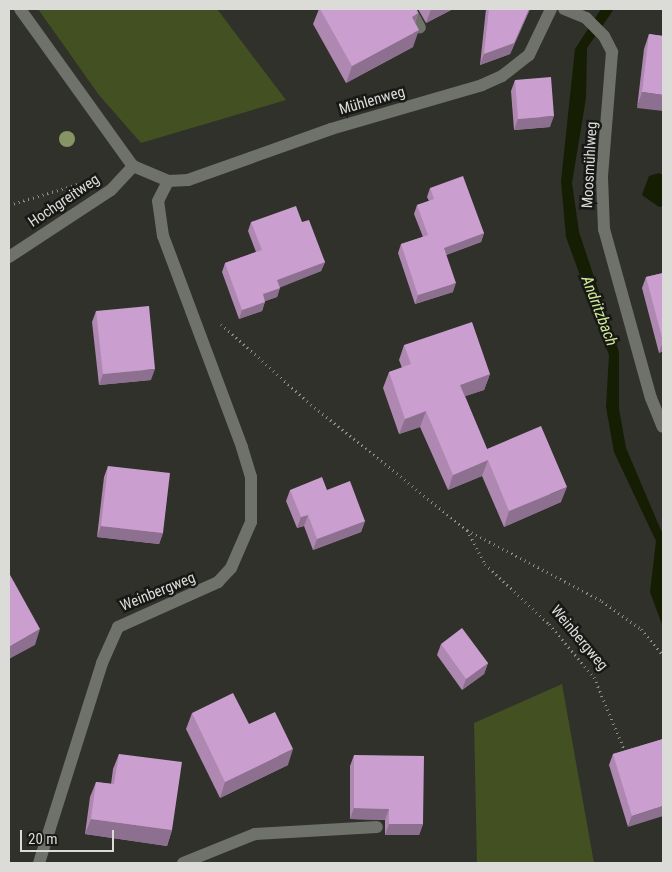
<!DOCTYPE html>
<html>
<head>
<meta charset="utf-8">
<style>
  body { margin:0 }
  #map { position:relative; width:672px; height:872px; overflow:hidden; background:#2f312a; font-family:"Roboto Condensed",sans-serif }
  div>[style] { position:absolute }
  .green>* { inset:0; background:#435022 }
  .water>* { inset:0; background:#151d02 }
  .path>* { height:3px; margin-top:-1.5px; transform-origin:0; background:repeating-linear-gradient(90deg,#8c8d88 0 1px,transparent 0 5px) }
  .lane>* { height:12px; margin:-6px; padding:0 6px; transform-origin:6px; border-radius:6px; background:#6f726a }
  .street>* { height:12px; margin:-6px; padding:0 6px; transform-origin:6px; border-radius:6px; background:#6f726a }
  .trees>* { width:16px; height:16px; margin:-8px; border-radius:50%; background:#859563 }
  .wall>* { inset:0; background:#ae88b1 }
  .shaded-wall>* { inset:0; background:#8d6f90 }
  .building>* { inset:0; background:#ca9ece }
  span { translate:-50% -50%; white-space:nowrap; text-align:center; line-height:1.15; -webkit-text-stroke:5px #181916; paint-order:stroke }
  .street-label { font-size:15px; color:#dbdcd8 }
  .water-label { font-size:16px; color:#d1ec97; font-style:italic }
  .frame { position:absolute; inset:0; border:10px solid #dbdcd8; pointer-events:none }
  .scale { position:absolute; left:20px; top:830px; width:94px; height:22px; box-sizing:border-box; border:2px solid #dbdcd8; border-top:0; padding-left:6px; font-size:15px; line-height:18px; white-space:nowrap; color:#dbdcd8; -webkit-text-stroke:4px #181916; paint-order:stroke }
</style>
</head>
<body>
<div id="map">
  <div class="green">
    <div style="clip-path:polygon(38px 9px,217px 9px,286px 100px,141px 143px,99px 95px)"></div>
    <div style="clip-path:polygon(562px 684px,594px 863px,477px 863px,474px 723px)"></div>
  </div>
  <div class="water">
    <div style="clip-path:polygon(601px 9px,614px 9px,587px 48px,586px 98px,572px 183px,579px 232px,619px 352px,619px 409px,626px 448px,663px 535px,663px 627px,650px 592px,656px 541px,614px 452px,606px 407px,609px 355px,566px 237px,561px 181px,575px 49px)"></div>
    <div style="clip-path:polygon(659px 173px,663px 175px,663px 206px,659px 207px,642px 195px,649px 176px)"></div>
  </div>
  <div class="path">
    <div style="left:9px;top:205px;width:75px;rotate:-17deg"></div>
    <div style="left:221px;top:324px;width:115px;rotate:41.8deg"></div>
    <div style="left:307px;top:401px;width:206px;rotate:38.9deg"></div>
    <div style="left:467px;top:530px;width:38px;rotate:62deg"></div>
    <div style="left:485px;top:564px;width:88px;rotate:43.2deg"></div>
    <div style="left:549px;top:624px;width:70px;rotate:49.7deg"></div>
    <div style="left:594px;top:677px;width:83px;rotate:67.4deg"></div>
    <div style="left:467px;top:530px;width:153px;rotate:27.7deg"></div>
    <div style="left:602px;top:601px;width:48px;rotate:35.7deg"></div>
    <div style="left:641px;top:629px;width:34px;rotate:50deg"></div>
  </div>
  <div class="lane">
    <div style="left:410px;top:9px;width:21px;rotate:62deg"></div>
    <div style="left:183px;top:863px;width:78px;rotate:-21.9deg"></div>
    <div style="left:255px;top:834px;width:122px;rotate:-3.3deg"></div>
  </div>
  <div class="street">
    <div style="left:20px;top:9px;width:193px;rotate:54.3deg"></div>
    <div style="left:564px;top:9px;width:24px;rotate:22deg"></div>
    <div style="left:586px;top:18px;width:25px;rotate:45deg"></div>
    <div style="left:604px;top:36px;width:18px;rotate:63deg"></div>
    <div style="left:612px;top:52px;width:125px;rotate:94.6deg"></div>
    <div style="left:602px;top:177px;width:52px;rotate:87.8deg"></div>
    <div style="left:604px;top:229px;width:175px;rotate:74.5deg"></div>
    <div style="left:651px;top:398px;width:31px;rotate:68deg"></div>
    <div style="left:133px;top:166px;width:38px;rotate:23deg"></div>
    <div style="left:168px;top:181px;width:20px;rotate:-3deg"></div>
    <div style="left:188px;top:180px;width:152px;rotate:-19.6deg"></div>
    <div style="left:331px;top:129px;width:157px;rotate:-16.2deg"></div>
    <div style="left:482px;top:85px;width:22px;rotate:-24deg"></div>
    <div style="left:502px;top:76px;width:34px;rotate:-38deg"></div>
    <div style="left:529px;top:55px;width:51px;rotate:-64.4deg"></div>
    <div style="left:9px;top:257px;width:122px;rotate:-33.3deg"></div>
    <div style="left:111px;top:190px;width:33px;rotate:-47deg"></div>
    <div style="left:39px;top:863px;width:210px;rotate:-72.5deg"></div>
    <div style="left:102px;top:663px;width:39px;rotate:-66deg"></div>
    <div style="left:118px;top:627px;width:110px;rotate:-24.2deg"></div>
    <div style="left:218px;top:582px;width:19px;rotate:-47deg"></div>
    <div style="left:231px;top:568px;width:50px;rotate:-66.5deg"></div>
    <div style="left:251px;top:522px;width:45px;rotate:-90deg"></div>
    <div style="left:251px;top:477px;width:31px;rotate:-107deg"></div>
    <div style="left:242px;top:447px;width:225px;rotate:-110.5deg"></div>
    <div style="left:163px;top:236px;width:35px;rotate:-98deg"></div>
    <div style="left:158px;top:201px;width:22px;rotate:-63deg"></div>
  </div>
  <div class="trees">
    <div style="left:67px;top:139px"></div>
  </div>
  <div class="wall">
    <div style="clip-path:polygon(319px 9px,416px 9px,418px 13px,415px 23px,413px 47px,346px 83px,313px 24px)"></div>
    <div style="clip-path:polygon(418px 9px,453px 9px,426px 23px)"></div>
    <div style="clip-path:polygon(486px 9px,530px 9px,510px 54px,480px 65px)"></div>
    <div style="clip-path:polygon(649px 34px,663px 36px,637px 108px,644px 49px)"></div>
    <div style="clip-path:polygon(515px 80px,550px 127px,514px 130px,511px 91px)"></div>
    <div style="clip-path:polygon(430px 188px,484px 233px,481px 242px,446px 255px,453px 292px,415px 304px,398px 253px,401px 244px,423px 237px,414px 214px,417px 205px,429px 201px,427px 197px)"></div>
    <div style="clip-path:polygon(251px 222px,302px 222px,325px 262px,321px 271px,280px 287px,277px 297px,265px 301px,262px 311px,239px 319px,222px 272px,225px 263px,256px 252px,248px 231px)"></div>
    <div style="clip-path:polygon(663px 273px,663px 351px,659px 353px,642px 288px,646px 277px)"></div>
    <div style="clip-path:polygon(96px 311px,151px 380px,99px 385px,92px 322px)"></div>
    <div style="clip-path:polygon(404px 345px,490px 374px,484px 390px,465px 396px,487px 449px,561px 502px,504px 527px,482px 476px,448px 490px,420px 427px,399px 434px,383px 388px,389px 372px,402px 368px,399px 360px)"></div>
    <div style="clip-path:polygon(108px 466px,163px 533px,159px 544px,97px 537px,104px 477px)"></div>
    <div style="clip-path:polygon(290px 490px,327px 490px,365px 521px,361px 532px,313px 550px,304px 526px,297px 528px,286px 501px)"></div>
    <div style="clip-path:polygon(441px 644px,488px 663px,484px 674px,462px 690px,437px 655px)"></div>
    <div style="clip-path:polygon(192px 713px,249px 724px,288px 765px,220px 798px,186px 729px)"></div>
    <div style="clip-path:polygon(663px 739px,628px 827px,609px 765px,613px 754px)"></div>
    <div style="clip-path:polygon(119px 754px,172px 830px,167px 846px,85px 834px,90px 797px,96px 782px,111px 784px,113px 769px)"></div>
    <div style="clip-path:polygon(354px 755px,423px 824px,419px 835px,385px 835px,385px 820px,350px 819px,350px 766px)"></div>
  </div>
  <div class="shaded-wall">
    <div style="clip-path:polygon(431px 9px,453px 9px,426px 23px)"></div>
    <div style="clip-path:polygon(529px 9px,530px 9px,510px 54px,480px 65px,484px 54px)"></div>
    <div style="clip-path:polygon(418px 13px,412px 30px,412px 17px)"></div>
    <div style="clip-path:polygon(419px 30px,413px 47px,346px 83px,352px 66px)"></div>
    <div style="clip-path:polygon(642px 92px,663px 95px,663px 111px,637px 108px)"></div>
    <div style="clip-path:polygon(554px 116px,550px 127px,514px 130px,518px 119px)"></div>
    <div style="clip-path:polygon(484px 233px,481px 242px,441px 257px,444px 248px)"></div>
    <div style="clip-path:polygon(325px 262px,321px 271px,274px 290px,277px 280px)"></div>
    <div style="clip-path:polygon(456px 283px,453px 292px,415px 304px,418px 295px)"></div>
    <div style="clip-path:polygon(280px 288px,277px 297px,260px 303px,263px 294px)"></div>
    <div style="clip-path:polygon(265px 302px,262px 311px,239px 319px,242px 310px)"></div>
    <div style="clip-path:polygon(663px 341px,663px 351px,659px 353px)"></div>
    <div style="clip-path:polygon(155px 369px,151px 380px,99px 385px,103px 374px)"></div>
    <div style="clip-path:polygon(490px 374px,484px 390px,454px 400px,460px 385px)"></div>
    <div style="clip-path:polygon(426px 411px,420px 427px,399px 434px,405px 419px)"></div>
    <div style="clip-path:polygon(488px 460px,482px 476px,448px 490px,453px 475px)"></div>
    <div style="clip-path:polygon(567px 487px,561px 502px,504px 527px,509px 511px)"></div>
    <div style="clip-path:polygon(308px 515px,304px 526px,297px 528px,301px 517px)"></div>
    <div style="clip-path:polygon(365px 521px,361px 532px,313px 550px,317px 539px)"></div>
    <div style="clip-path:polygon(101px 526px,163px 533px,159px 544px,97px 537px)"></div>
    <div style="clip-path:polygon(40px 629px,35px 645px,9px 659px,9px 647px)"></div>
    <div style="clip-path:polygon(488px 663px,484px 674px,462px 690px,466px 679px)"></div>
    <div style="clip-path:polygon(293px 749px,288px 765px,220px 798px,225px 782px)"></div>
    <div style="clip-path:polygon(663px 806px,663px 816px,628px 827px,632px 816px)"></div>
    <div style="clip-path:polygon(354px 808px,389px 809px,385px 820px,350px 819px)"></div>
    <div style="clip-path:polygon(91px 819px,172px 830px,167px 846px,85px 834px)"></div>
    <div style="clip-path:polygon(389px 824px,423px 824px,419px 835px,385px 835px)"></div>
  </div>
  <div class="building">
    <div style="clip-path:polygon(320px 9px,416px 9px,418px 13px,412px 17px,419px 30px,352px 66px)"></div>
    <div style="clip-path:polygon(489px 9px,529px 9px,514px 43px,484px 54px)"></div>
    <div style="clip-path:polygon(649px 34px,663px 36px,663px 95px,642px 92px)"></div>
    <div style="clip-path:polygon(551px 77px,554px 116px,518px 119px,515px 80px)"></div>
    <div style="clip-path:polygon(463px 176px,484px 233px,444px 248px,456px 283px,418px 295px,401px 244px,428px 235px,417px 205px,434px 199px,430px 188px)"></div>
    <div style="clip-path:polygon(296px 206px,302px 222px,309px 220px,325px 262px,277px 280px,280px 288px,263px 294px,265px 302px,242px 310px,225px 263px,262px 250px,251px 222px)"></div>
    <div style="clip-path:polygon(663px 273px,663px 341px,646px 277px)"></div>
    <div style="clip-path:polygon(149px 306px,155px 369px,103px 374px,96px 311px)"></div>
    <div style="clip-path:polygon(472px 322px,490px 374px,460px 385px,487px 449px,541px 426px,567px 487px,509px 511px,488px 460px,453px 475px,426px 411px,405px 419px,389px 372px,411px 364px,404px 345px)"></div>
    <div style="clip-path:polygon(108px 466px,170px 473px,163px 533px,101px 526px)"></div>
    <div style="clip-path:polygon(322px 477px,327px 490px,350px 481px,365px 521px,317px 539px,308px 515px,301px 517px,290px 490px)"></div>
    <div style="clip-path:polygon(9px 573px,40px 629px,9px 647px)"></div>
    <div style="clip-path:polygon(462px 628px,488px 663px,466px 679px,441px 644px)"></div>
    <div style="clip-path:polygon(233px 693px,249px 724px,275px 712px,293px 749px,225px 782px,192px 713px)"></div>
    <div style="clip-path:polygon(663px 739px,663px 806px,632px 816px,613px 754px)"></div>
    <div style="clip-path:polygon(119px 754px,182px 762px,172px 830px,91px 819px,96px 782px,114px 784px)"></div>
    <div style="clip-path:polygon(354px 755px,424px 756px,423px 824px,389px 824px,389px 809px,354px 808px)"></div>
  </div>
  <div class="street-label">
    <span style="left:372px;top:101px;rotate:-16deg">Mühlenweg</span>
    <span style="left:590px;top:165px;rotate:-87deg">Moosmühlweg</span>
    <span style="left:64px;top:201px;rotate:-34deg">Hochgreitweg</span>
    <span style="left:158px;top:592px;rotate:-22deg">Weinbergweg</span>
    <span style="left:579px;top:638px;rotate:50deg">Weinbergweg</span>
  </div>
  <div class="water-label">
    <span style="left:599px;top:311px;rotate:69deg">Andritzbach</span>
  </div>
  <div class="frame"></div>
  <div class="scale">20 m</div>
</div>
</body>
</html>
